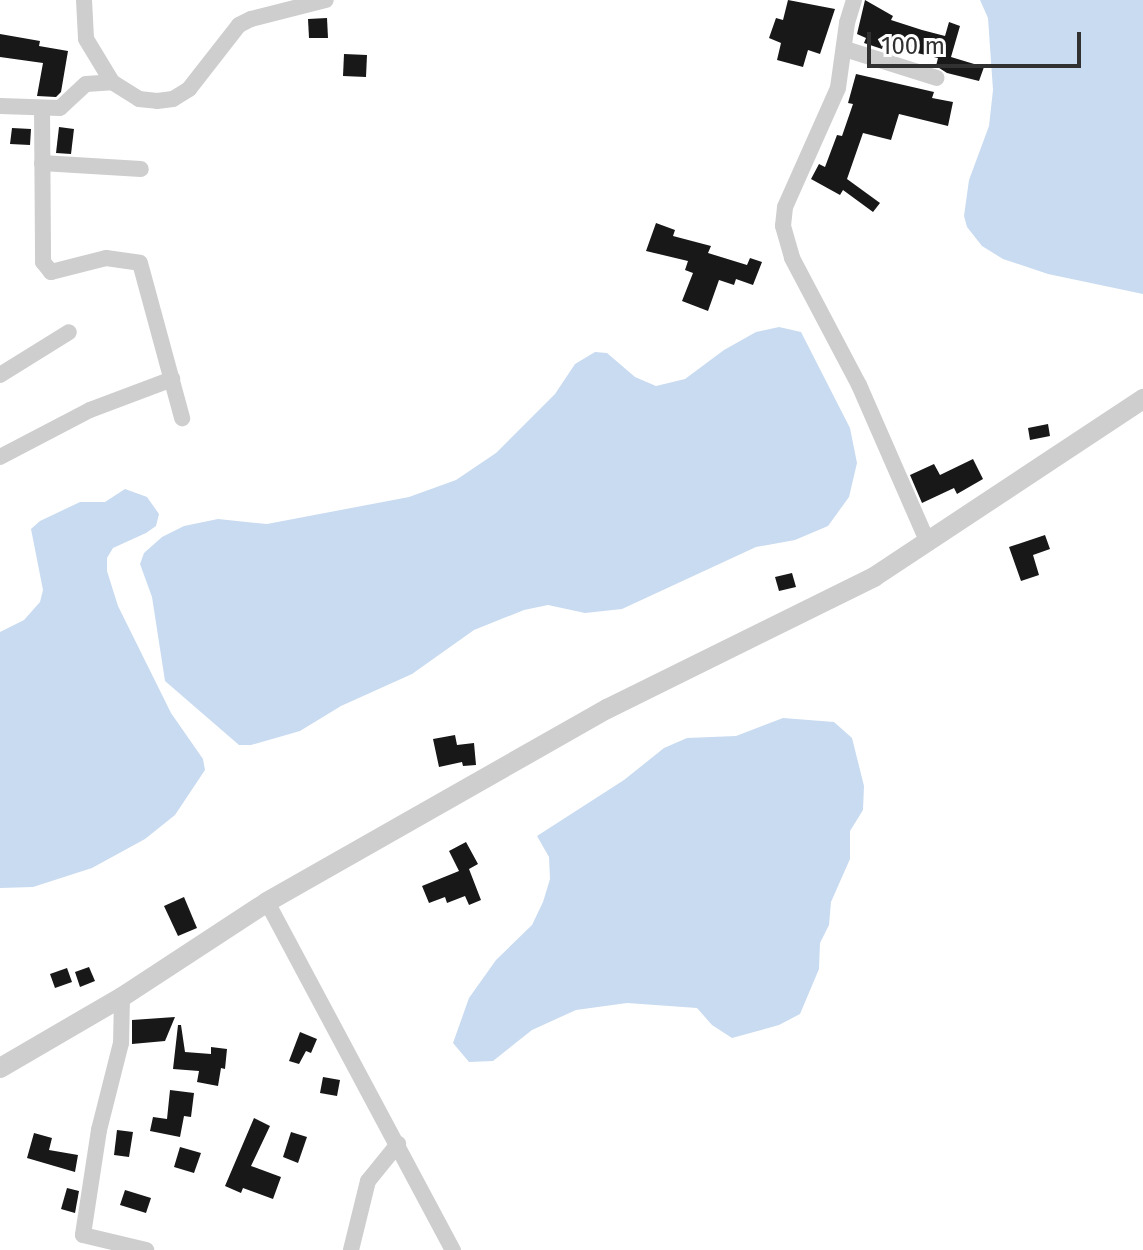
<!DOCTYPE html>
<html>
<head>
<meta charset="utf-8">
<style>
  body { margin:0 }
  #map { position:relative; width:1143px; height:1250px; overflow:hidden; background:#fff; font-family:"Fira Sans",sans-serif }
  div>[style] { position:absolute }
  .water>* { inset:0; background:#c9dbf0 }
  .building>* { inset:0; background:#181818 }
  .minor>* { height:16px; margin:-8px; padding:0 8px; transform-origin:8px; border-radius:8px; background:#cecece }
  .tertiary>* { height:20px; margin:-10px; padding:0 10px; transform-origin:10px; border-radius:10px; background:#cecece }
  span { translate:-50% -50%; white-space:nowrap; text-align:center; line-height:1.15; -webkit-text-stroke:8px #fff; paint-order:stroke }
  .scale { position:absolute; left:867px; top:32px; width:214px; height:36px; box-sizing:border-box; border:4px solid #313131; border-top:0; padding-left:10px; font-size:24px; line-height:28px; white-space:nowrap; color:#313131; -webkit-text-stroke:6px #fff; paint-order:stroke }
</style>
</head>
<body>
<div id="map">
  <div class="water">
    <div style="clip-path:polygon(980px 0,1143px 0,1143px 294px,1048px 274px,1003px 259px,982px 246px,967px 227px,964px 216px,969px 180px,989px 126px,993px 90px,988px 18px)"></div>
    <div style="clip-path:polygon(779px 327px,801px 332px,850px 428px,857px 463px,849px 497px,828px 526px,795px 540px,756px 547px,622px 609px,585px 613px,548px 605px,524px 610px,474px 630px,412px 674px,341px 706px,300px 731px,251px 745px,239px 745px,165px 681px,152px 597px,140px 564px,144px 553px,162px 537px,184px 526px,218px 519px,267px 524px,409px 497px,456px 480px,496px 453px,555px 394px,575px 364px,595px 352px,607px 353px,635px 377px,656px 386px,685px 379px,724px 350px,756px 332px)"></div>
    <div style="clip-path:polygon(125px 489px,147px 497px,159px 514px,156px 526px,146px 533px,113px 548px,107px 558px,107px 571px,118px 606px,171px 713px,203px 759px,205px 770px,175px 815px,145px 839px,92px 868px,33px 887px,0 888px,0 632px,24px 620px,40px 602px,43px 590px,31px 529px,40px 521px,80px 502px,105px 502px)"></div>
    <div style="clip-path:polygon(783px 718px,834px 722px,852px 738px,864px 786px,863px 810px,850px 831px,850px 859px,831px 902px,829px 925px,820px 943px,819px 969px,800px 1014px,779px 1025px,732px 1038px,712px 1025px,697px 1008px,627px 1003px,576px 1010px,532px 1030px,493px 1061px,469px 1062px,453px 1043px,469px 998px,496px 960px,532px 925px,543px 902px,550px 879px,549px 857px,537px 836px,624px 780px,664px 748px,687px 738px,736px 736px)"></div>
  </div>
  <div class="building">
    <div style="clip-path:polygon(788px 0,835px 9px,820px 54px,808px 50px,803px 67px,777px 60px,781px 43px,769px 38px,776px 18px,783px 20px)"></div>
    <div style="clip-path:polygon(865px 0,893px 16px,891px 20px,922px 30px,945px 36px,949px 22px,960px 26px,951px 57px,984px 67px,979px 81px,947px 73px,936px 66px,938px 58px,917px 53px,918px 50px,884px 41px,882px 49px,864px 43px,866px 38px,857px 34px)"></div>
    <div style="clip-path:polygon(327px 18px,328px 38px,309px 38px,308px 19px)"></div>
    <div style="clip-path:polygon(0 34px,40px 41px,39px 46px,68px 51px,61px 92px,56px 97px,37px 96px,43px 63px,0 57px)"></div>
    <div style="clip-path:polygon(344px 54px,367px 55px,366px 77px,343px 76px)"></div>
    <div style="clip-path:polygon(856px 74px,934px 92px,932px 98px,953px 102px,948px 126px,899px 114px,891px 140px,863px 133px,847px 179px,880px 203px,873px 212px,843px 190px,840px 195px,811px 179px,819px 164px,825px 167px,837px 135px,842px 136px,853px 104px,848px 103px)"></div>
    <div style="clip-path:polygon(59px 127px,74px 129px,71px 154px,56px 153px)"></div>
    <div style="clip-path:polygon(12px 128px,31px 129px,30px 145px,10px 144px)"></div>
    <div style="clip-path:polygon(656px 223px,675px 230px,673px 236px,711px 246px,708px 253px,747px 265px,750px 258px,762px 262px,753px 285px,736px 279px,734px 285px,719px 280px,708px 311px,682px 301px,693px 273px,685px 270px,688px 261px,646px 251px)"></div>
    <div style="clip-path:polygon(1048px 424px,1050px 436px,1030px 440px,1028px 428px)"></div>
    <div style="clip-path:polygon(973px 459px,983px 479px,957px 494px,954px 488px,922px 503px,910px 475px,934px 464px,940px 475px)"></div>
    <div style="clip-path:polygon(1045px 535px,1050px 549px,1033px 555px,1039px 575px,1021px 581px,1009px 547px)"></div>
    <div style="clip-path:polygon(792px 573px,796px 587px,779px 591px,775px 577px)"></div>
    <div style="clip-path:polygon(455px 735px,457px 745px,474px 743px,476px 765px,463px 766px,462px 762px,439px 767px,433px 739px)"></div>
    <div style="clip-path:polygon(466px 842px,478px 864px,469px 869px,481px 900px,469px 905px,465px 896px,447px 903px,445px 897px,429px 903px,422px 886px,459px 871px,449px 851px)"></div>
    <div style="clip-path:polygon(184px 897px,197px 928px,178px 936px,164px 906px)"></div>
    <div style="clip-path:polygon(89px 967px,95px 981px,80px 987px,75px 972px)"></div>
    <div style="clip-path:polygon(67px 968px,72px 982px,55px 988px,50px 974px)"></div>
    <div style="clip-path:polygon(175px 1017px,165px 1041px,132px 1044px,132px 1020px)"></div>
    <div style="clip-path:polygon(178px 1025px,181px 1025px,185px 1052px,211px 1054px,211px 1047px,227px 1049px,225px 1069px,221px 1068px,218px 1086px,197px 1082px,199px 1071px,173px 1069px)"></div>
    <div style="clip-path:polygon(300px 1032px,317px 1039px,311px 1053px,306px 1051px,299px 1064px,289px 1061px)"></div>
    <div style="clip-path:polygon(323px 1077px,340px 1080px,337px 1096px,320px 1093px)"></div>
    <div style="clip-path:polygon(170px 1090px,194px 1093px,191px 1117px,184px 1116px,180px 1137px,150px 1131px,153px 1117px,167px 1119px)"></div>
    <div style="clip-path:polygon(254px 1118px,270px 1126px,251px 1166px,281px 1177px,273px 1199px,243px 1188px,241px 1193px,225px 1186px)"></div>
    <div style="clip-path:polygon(117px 1130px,133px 1132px,129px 1157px,114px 1155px)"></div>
    <div style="clip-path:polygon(291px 1132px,307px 1137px,298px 1163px,283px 1157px)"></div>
    <div style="clip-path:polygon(34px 1133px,52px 1138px,49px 1150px,78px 1155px,75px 1172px,27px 1158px)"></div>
    <div style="clip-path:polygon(180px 1147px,201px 1153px,194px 1173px,174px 1167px)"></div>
    <div style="clip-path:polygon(67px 1188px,79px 1191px,75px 1213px,61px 1209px)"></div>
    <div style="clip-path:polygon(125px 1190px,151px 1198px,146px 1213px,120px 1205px)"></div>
  </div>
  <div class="minor">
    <div style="left:84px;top:0;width:39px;rotate:87deg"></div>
    <div style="left:86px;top:39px;width:50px;rotate:58.8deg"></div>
    <div style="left:112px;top:82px;width:32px;rotate:32deg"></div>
    <div style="left:139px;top:99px;width:18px;rotate:6deg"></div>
    <div style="left:157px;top:101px;width:16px;rotate:-7deg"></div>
    <div style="left:173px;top:99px;width:19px;rotate:-32deg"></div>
    <div style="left:189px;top:89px;width:81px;rotate:-52deg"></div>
    <div style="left:239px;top:25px;width:13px;rotate:-27deg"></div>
    <div style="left:251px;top:19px;width:77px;rotate:-14.2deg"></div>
    <div style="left:854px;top:0;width:24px;rotate:107deg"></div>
    <div style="left:847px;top:23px;width:66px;rotate:97.9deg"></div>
    <div style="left:838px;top:88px;width:130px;rotate:114deg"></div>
    <div style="left:785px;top:207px;width:19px;rotate:96deg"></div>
    <div style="left:783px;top:226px;width:33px;rotate:74deg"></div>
    <div style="left:792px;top:258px;width:144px;rotate:62.2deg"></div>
    <div style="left:859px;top:385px;width:170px;rotate:66.4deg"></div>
    <div style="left:845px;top:49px;width:96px;rotate:17.5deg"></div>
    <div style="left:0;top:106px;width:60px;rotate:1.9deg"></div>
    <div style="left:60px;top:108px;width:35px;rotate:-43deg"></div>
    <div style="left:86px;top:84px;width:26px;rotate:-4deg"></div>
    <div style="left:42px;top:108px;width:154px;rotate:89.6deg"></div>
    <div style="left:43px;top:262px;width:13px;rotate:51deg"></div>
    <div style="left:51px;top:272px;width:57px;rotate:-14.3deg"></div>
    <div style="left:106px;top:258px;width:34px;rotate:8deg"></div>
    <div style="left:140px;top:263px;width:161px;rotate:74.8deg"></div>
    <div style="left:42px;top:163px;width:99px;rotate:3.5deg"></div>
    <div style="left:0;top:375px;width:81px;rotate:-31.9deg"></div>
    <div style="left:0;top:457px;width:102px;rotate:-27.6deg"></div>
    <div style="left:90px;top:410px;width:88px;rotate:-20.7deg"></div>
    <div style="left:267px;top:902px;width:395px;rotate:61.9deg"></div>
    <div style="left:122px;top:997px;width:46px;rotate:91.2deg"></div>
    <div style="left:121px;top:1043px;width:90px;rotate:104.2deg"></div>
    <div style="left:99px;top:1130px;width:106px;rotate:98.7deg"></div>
    <div style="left:83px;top:1235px;width:65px;rotate:13.4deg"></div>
    <div style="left:351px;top:1250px;width:71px;rotate:-76.2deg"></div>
    <div style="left:368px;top:1181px;width:48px;rotate:-51deg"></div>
  </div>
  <div class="tertiary">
    <div style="left:0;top:1068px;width:141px;rotate:-30.2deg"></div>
    <div style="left:122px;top:997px;width:173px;rotate:-33.2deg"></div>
    <div style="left:267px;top:902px;width:391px;rotate:-29.6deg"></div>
    <div style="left:607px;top:709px;width:298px;rotate:-26.3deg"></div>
    <div style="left:874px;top:577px;width:323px;rotate:-33.5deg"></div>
  </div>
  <div class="scale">100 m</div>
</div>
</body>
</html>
